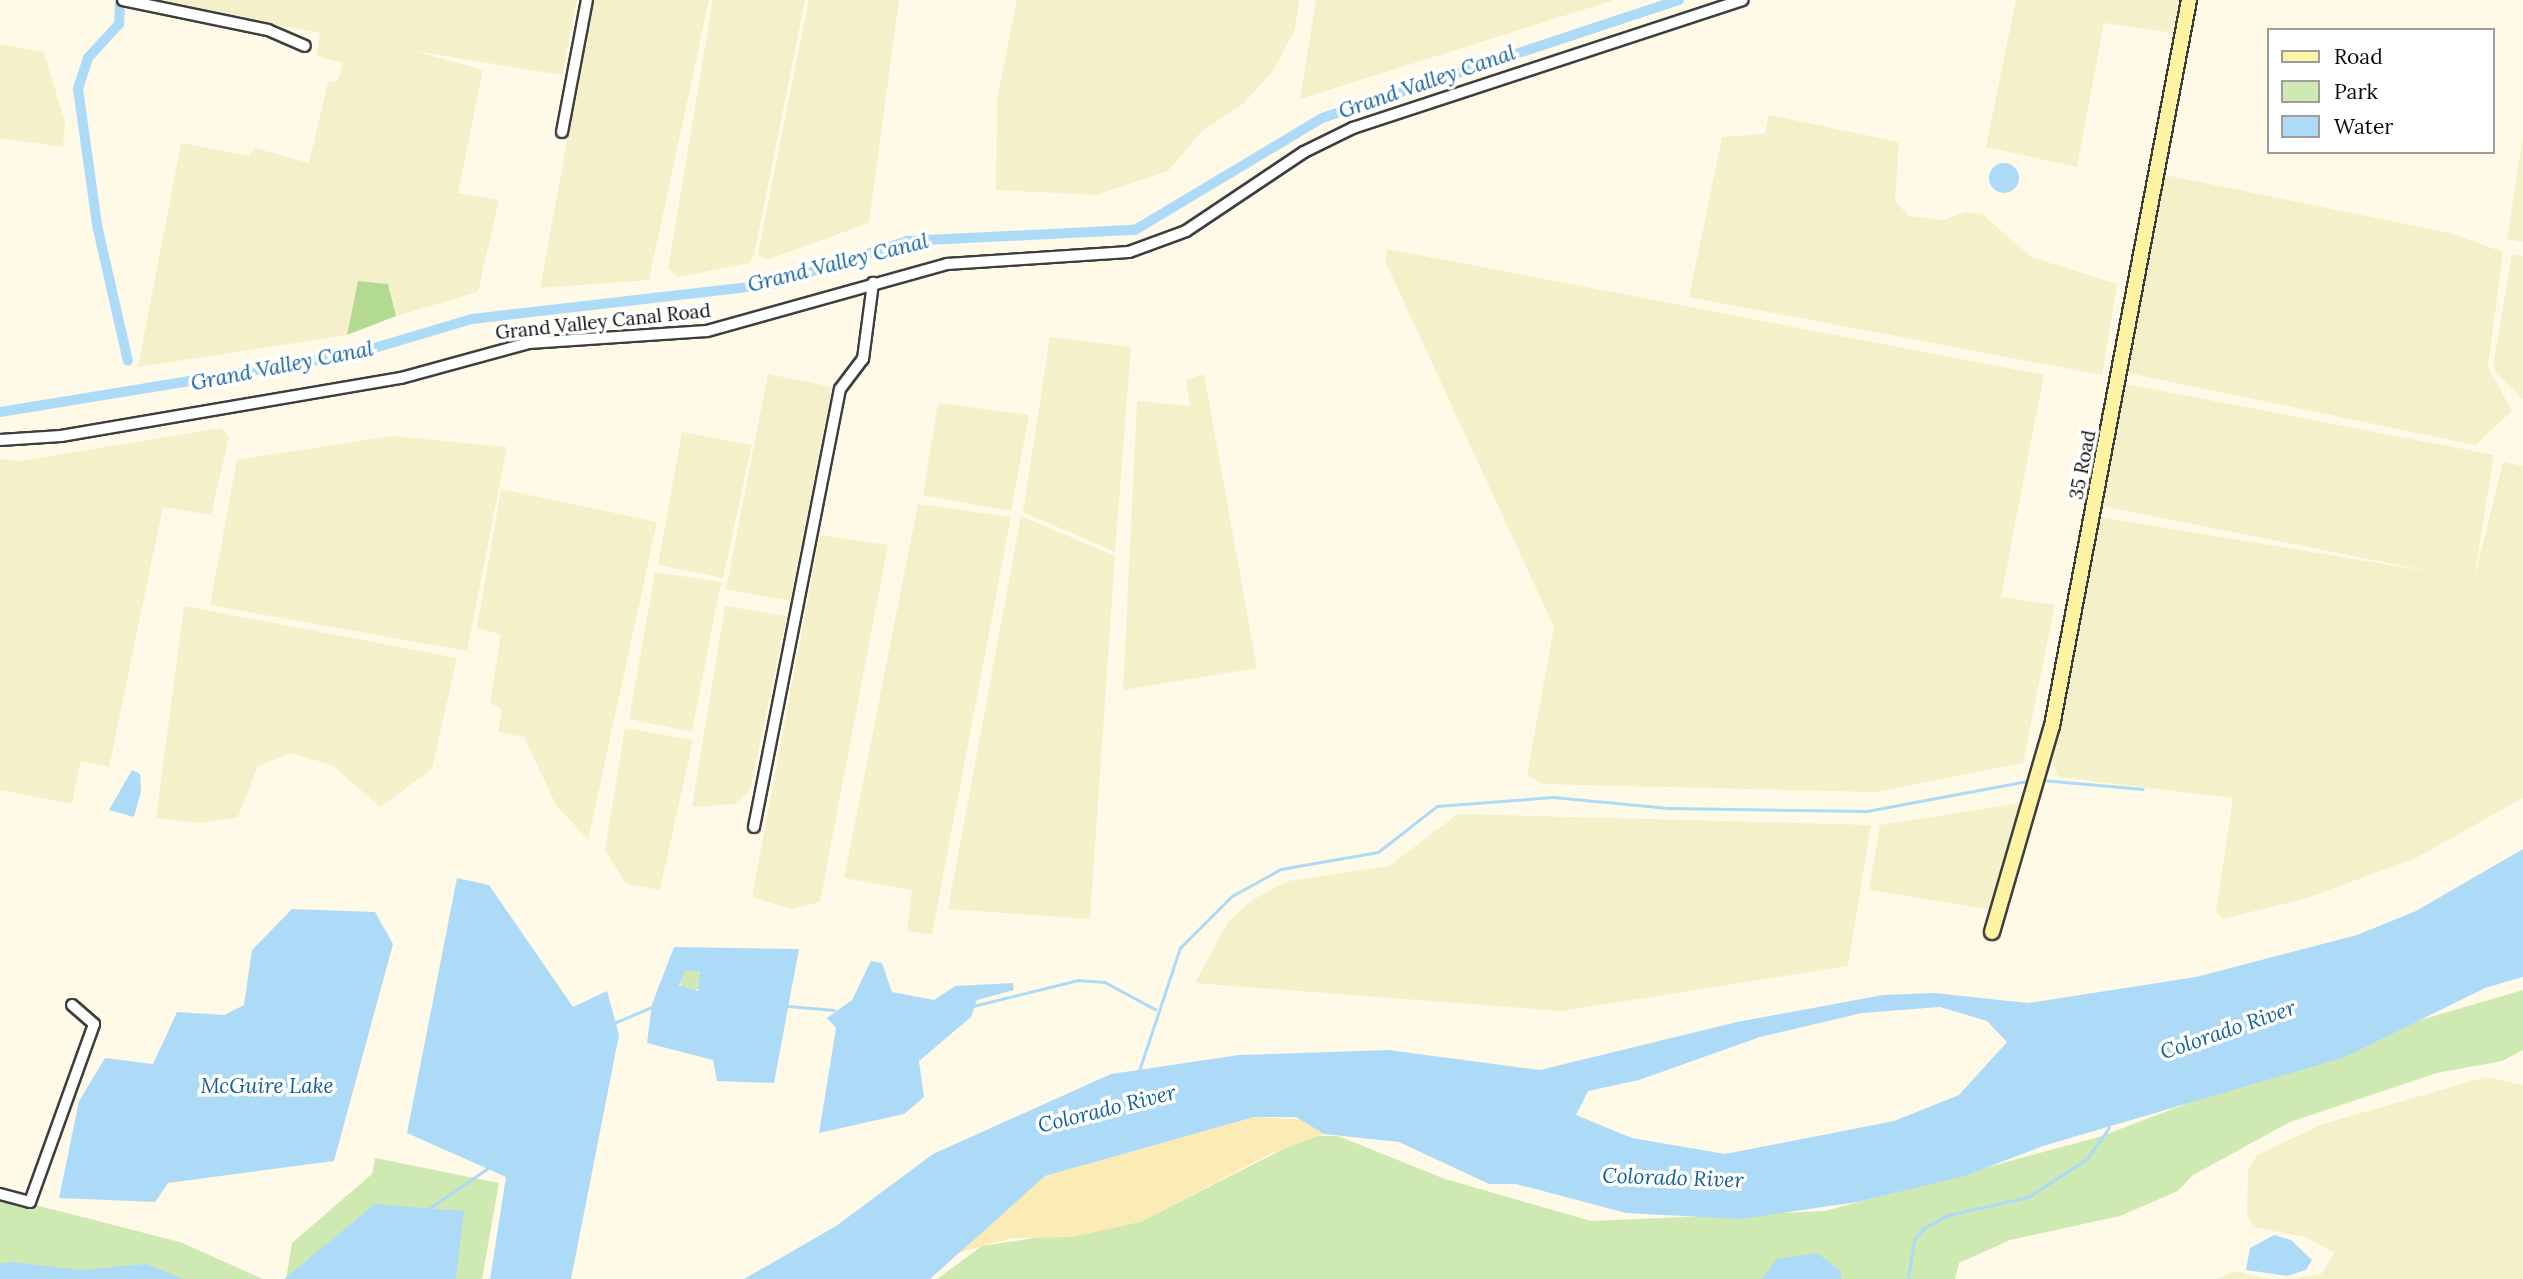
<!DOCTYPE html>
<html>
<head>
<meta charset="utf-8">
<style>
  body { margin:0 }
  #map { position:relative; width:2523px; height:1279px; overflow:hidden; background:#fffae8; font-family:Lora,serif }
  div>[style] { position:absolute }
  .farmland>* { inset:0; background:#f4f0c9 }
  .green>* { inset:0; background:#cfe9b2 }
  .round { border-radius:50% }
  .forest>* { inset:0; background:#b2da92 }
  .sand>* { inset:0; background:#fbebb4 }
  .water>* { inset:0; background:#addbf7 }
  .stream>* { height:2.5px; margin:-1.25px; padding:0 1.25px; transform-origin:1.25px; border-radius:1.25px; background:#addbf7 }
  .canal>* { height:10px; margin:-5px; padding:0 5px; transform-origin:5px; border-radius:5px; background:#addbf7 }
  .roads { filter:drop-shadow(2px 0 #3e3e3e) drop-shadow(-2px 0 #3e3e3e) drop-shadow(0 2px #3e3e3e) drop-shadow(0 -2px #3e3e3e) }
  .street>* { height:10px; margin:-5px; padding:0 5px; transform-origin:5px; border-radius:5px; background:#fff }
  .secondary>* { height:14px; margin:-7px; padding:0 7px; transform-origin:7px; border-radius:7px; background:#fff4a3 }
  span { translate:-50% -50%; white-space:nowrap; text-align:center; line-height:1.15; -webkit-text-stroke:7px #fff; paint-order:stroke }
  .street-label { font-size:19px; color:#0b0b0b }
  .water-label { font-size:21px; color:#14619d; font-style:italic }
  .legend { position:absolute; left:2267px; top:28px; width:228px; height:126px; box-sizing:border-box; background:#fff; border:2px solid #9d9d9d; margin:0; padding:9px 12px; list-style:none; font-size:21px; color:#0b0b0b }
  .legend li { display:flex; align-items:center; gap:14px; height:35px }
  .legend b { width:35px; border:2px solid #9d9d9d }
</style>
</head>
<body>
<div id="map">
  <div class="farmland">
    <div style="clip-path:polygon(145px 0,577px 0,562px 75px,415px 51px,483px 70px,458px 193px,499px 200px,478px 292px,396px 316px,388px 284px,358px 281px,347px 335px,138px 367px,181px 143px,249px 156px,255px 148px,309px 163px,328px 82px,338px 81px,343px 63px,316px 56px,320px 33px)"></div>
    <div style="clip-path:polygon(593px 0,709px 0,649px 280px,540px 288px)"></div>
    <div style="clip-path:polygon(713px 0,805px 0,754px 255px,749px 263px,679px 277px,668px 269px)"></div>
    <div style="clip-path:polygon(809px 0,899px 0,869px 223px,766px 260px,758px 254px)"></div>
    <div style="clip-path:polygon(1017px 0,1299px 0,1295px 30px,1273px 71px,1244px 103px,1202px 131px,1168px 171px,1096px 195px,996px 190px,997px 100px)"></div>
    <div style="clip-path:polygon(1316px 0,1614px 0,1300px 99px)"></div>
    <div style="clip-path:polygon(2016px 0,2180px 0,2174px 33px,2104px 23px,2077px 167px,1986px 147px)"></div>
    <div style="clip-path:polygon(0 44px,44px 52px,65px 123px,63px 147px,0 138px)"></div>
    <div style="clip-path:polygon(1769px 115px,1899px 142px,1895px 201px,1909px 216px,1944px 220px,1965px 212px,1982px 214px,2031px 257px,2117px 284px,2102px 375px,1689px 297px,1722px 137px,1765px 134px)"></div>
    <div style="clip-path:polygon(2523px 135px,2523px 242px,2507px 239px)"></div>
    <div style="clip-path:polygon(2165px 175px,2450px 233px,2503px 252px,2488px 367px,2512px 411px,2475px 445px,2128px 373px)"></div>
    <div style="clip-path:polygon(1388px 249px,2044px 375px,2001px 597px,2055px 605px,2023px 763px,1876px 792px,1542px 784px,1527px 775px,1554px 627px,1385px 261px)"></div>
    <div style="clip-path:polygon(2512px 254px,2523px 256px,2523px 399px,2495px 372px,2494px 360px)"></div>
    <div style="clip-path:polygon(1050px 337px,1131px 347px,1115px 552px,1023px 512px)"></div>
    <div style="clip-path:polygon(768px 374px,832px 387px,790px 601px,726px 589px)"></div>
    <div style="clip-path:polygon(1204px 374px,1257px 668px,1123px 690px,1137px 401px,1190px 406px,1186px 380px)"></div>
    <div style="clip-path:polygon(2126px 384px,2494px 455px,2474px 580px,2503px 462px,2523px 466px,2523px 798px,2416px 858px,2307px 898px,2222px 919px,2216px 911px,2233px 798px,2058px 777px,2051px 757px,2100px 517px,2439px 573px,2102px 506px)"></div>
    <div style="clip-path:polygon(938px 403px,1029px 415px,1011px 511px,923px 495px)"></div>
    <div style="clip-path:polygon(221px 428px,229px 437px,211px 515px,163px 507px,109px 767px,81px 761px,72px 804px,0 790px,0 459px,21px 461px)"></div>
    <div style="clip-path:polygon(682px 432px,752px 445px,723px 578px,658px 565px)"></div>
    <div style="clip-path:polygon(392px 436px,507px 447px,467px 651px,210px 605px,237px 460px)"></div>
    <div style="clip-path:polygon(501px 489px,657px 522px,588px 840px,556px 805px,524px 737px,498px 732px,502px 709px,490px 703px,501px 634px,477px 628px)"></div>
    <div style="clip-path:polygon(918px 504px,1011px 517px,932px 935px,907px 931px,912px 890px,844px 878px)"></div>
    <div style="clip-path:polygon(1021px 516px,1115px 556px,1090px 919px,948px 909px)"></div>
    <div style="clip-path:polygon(820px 535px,888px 545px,820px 902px,792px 909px,752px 897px)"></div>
    <div style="clip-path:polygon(655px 572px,721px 582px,692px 732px,629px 719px)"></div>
    <div style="clip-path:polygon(184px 606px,457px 658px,432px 769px,380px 807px,332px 765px,291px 753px,258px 766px,238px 817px,199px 823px,156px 818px)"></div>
    <div style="clip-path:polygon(725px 606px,787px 616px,750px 790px,735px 804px,692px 807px)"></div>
    <div style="clip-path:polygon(625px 728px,693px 740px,660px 890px,626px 884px,605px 850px)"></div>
    <div style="clip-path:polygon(2021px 803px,1994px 910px,1869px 890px,1880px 825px)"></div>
    <div style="clip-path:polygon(1458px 814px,1871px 825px,1848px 966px,1561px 1011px,1195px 983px,1228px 922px,1252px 900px,1288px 881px,1389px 866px)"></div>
    <div style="clip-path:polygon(2486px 1077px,2523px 1085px,2523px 1279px,2289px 1279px,2321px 1274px,2335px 1253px,2305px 1237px,2253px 1227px,2247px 1214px,2248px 1171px,2257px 1155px,2323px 1124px)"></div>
    <div style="clip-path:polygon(2235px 1271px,2269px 1279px,2217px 1279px)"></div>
  </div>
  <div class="green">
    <div class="round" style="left:680px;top:969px;width:22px;height:22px"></div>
    <div style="clip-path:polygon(2523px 990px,2523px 1050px,2502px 1061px,2437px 1073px,2290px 1122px,2193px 1175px,2178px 1191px,2120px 1216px,2010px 1240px,1959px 1263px,1955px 1279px,937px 1279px,982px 1246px,1140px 1222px,1309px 1136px,1338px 1136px,1445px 1179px,1591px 1221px,1825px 1211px,2099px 1137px,2369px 1035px)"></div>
    <div style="clip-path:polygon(375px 1158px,499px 1183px,482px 1279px,286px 1279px,292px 1243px,372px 1174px)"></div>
    <div style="clip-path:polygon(0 1196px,180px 1242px,263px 1279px,0 1279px)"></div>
  </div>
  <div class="forest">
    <div style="clip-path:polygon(358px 281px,388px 284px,396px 316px,347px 335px)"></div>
  </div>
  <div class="sand">
    <div style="clip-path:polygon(1254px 1117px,1310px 1120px,1324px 1134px,1270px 1154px,1140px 1222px,1073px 1237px,1012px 1238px,957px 1253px,1045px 1176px)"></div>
  </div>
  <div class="water">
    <div class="round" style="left:1989px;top:163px;width:30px;height:30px"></div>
    <div style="clip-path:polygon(132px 770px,140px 774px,141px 791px,134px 817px,109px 810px)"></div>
    <div style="clip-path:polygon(evenodd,2523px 849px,2523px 977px,2485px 988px,2345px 1057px,2043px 1146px,1964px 1176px,1857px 1202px,1740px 1219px,1626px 1213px,1516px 1184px,1489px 1184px,1399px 1142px,1324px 1134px,1296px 1117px,1254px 1117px,1045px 1176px,930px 1279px,744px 1279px,836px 1226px,933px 1154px,1111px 1074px,1239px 1055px,1388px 1050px,1540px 1070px,1737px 1022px,1883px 995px,1934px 993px,2028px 1003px,2196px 977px,2357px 935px,2416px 911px,2523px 849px,1940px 1007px,1987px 1021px,2007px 1042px,1959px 1095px,1894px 1121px,1725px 1154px,1632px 1138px,1576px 1115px,1588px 1091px,1639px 1080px,1760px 1037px,1862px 1013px,1940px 1007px)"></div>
    <div style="clip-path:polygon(457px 878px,489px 885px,573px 1007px,607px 991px,619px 1035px,571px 1279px,490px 1279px,506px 1177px,407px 1133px)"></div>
    <div style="clip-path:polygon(292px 909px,375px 912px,393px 944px,334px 1161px,168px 1183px,155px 1202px,59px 1198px,79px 1101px,105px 1058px,153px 1064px,177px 1012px,224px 1015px,244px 1005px,252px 950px)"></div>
    <div style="clip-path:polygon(evenodd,674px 947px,799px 949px,774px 1083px,717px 1081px,713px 1060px,647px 1043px,652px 1004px,674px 947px,686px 970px,700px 972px,698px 991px,679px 985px,686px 970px)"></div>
    <div style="clip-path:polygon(871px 961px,882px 963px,892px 992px,934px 1000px,955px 986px,1013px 983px,1014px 990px,977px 1000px,971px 1017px,919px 1061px,924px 1097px,904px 1114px,819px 1133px,836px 1028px,827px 1018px,852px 1000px)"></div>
    <div style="clip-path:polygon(375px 1204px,464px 1211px,456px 1279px,284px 1279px)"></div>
    <div style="clip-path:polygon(2274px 1235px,2291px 1240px,2312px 1260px,2306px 1270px,2287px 1276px,2246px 1270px,2250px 1248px)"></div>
    <div style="clip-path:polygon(1817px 1253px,1841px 1271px,1841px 1279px,1762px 1279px,1777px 1259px)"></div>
    <div style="clip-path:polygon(10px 1262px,81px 1270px,146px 1264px,183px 1279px,0 1279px,0 1264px)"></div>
  </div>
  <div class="stream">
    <div style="left:2042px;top:780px;width:101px;rotate:5.1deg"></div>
    <div style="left:788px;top:1006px;width:46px;rotate:5deg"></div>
    <div style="left:973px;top:1006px;width:108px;rotate:-13.9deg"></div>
    <div style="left:1078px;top:980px;width:27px;rotate:4deg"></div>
    <div style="left:1105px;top:982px;width:57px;rotate:28.4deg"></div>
    <div style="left:612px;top:1024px;width:46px;rotate:-23.2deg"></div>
    <div style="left:1139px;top:1071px;width:130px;rotate:-71.6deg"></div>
    <div style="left:1180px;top:948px;width:74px;rotate:-45deg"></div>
    <div style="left:1232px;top:896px;width:56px;rotate:-28.9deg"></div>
    <div style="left:1281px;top:869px;width:98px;rotate:-9.9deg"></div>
    <div style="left:1378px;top:852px;width:75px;rotate:-37.9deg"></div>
    <div style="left:1437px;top:806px;width:116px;rotate:-4.4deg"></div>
    <div style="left:1553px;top:797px;width:118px;rotate:5.4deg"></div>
    <div style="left:1670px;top:808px;width:197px;rotate:0.9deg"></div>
    <div style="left:1867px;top:811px;width:168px;rotate:-10.6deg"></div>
    <div style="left:427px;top:1210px;width:78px;rotate:-34.5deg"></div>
    <div style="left:1908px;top:1279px;width:39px;rotate:-81deg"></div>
    <div style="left:1914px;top:1240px;width:16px;rotate:-50deg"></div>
    <div style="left:1924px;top:1228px;width:27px;rotate:-28deg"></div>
    <div style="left:1948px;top:1215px;width:82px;rotate:-12.7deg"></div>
    <div style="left:2028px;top:1197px;width:70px;rotate:-32.8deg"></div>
    <div style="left:2087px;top:1159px;width:38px;rotate:-55deg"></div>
  </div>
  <div class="canal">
    <div style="left:120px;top:0;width:24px;rotate:92deg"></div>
    <div style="left:119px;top:24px;width:46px;rotate:132.4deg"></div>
    <div style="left:88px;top:58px;width:33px;rotate:108deg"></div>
    <div style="left:78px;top:89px;width:137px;rotate:82deg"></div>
    <div style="left:97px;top:225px;width:139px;rotate:77.2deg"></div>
    <div style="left:0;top:412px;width:359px;rotate:-9.3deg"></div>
    <div style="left:354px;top:354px;width:123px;rotate:-16.5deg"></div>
    <div style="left:472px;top:319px;width:303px;rotate:-6.6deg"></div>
    <div style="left:773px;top:284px;width:141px;rotate:-17.8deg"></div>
    <div style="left:907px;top:241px;width:228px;rotate:-2.8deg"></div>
    <div style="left:1135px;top:230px;width:218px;rotate:-30.9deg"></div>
    <div style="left:1322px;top:118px;width:376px;rotate:-18.3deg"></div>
  </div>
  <div class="roads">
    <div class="street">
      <div style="left:123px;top:0;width:148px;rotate:11.7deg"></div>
      <div style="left:268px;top:30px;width:40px;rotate:23.4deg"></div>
      <div style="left:562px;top:132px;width:134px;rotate:-79.3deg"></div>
      <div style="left:0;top:440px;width:61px;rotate:-3.8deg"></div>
      <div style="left:61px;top:436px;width:345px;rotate:-9.7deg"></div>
      <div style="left:401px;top:378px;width:133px;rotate:-15.3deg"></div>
      <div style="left:529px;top:343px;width:178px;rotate:-3.9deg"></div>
      <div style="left:707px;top:331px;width:249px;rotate:-15.6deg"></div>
      <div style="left:947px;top:264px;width:182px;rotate:-3.8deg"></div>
      <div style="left:1129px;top:252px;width:61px;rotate:-20.2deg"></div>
      <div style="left:1186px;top:231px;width:142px;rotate:-33.8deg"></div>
      <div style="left:1304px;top:152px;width:55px;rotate:-26.1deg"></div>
      <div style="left:1353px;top:128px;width:410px;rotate:-18.2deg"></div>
      <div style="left:754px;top:827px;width:446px;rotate:-78.9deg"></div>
      <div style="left:840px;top:389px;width:38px;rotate:-53deg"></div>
      <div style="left:863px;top:359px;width:77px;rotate:-82.5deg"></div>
      <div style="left:0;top:1194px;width:31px;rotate:15deg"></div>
      <div style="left:30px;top:1202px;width:189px;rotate:-70.2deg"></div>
      <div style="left:94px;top:1024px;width:29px;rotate:-139deg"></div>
    </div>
    <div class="secondary">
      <div style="left:1992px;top:932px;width:215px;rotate:-73.8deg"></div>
      <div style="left:2052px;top:726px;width:739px;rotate:-79.31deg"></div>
    </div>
  </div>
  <div class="street-label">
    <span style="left:603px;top:322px;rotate:-6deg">Grand Valley Canal Road</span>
    <span style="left:2083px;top:465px;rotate:-79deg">35 Road</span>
  </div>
  <div class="water-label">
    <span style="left:1427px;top:82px;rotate:-19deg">Grand Valley Canal</span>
    <span style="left:838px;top:263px;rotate:-14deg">Grand Valley Canal</span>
    <span style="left:282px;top:366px;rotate:-11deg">Grand Valley Canal</span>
    <span style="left:2228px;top:1030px;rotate:-19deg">Colorado River</span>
    <span style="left:267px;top:1086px">McGuire Lake</span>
    <span style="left:1107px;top:1109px;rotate:-14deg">Colorado River</span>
    <span style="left:1673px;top:1178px;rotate:2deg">Colorado River</span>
  </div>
  <ul class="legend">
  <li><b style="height:9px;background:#fff4a3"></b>Road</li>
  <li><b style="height:19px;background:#cfe9b2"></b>Park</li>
  <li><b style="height:19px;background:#addbf7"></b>Water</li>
  </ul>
</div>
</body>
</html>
